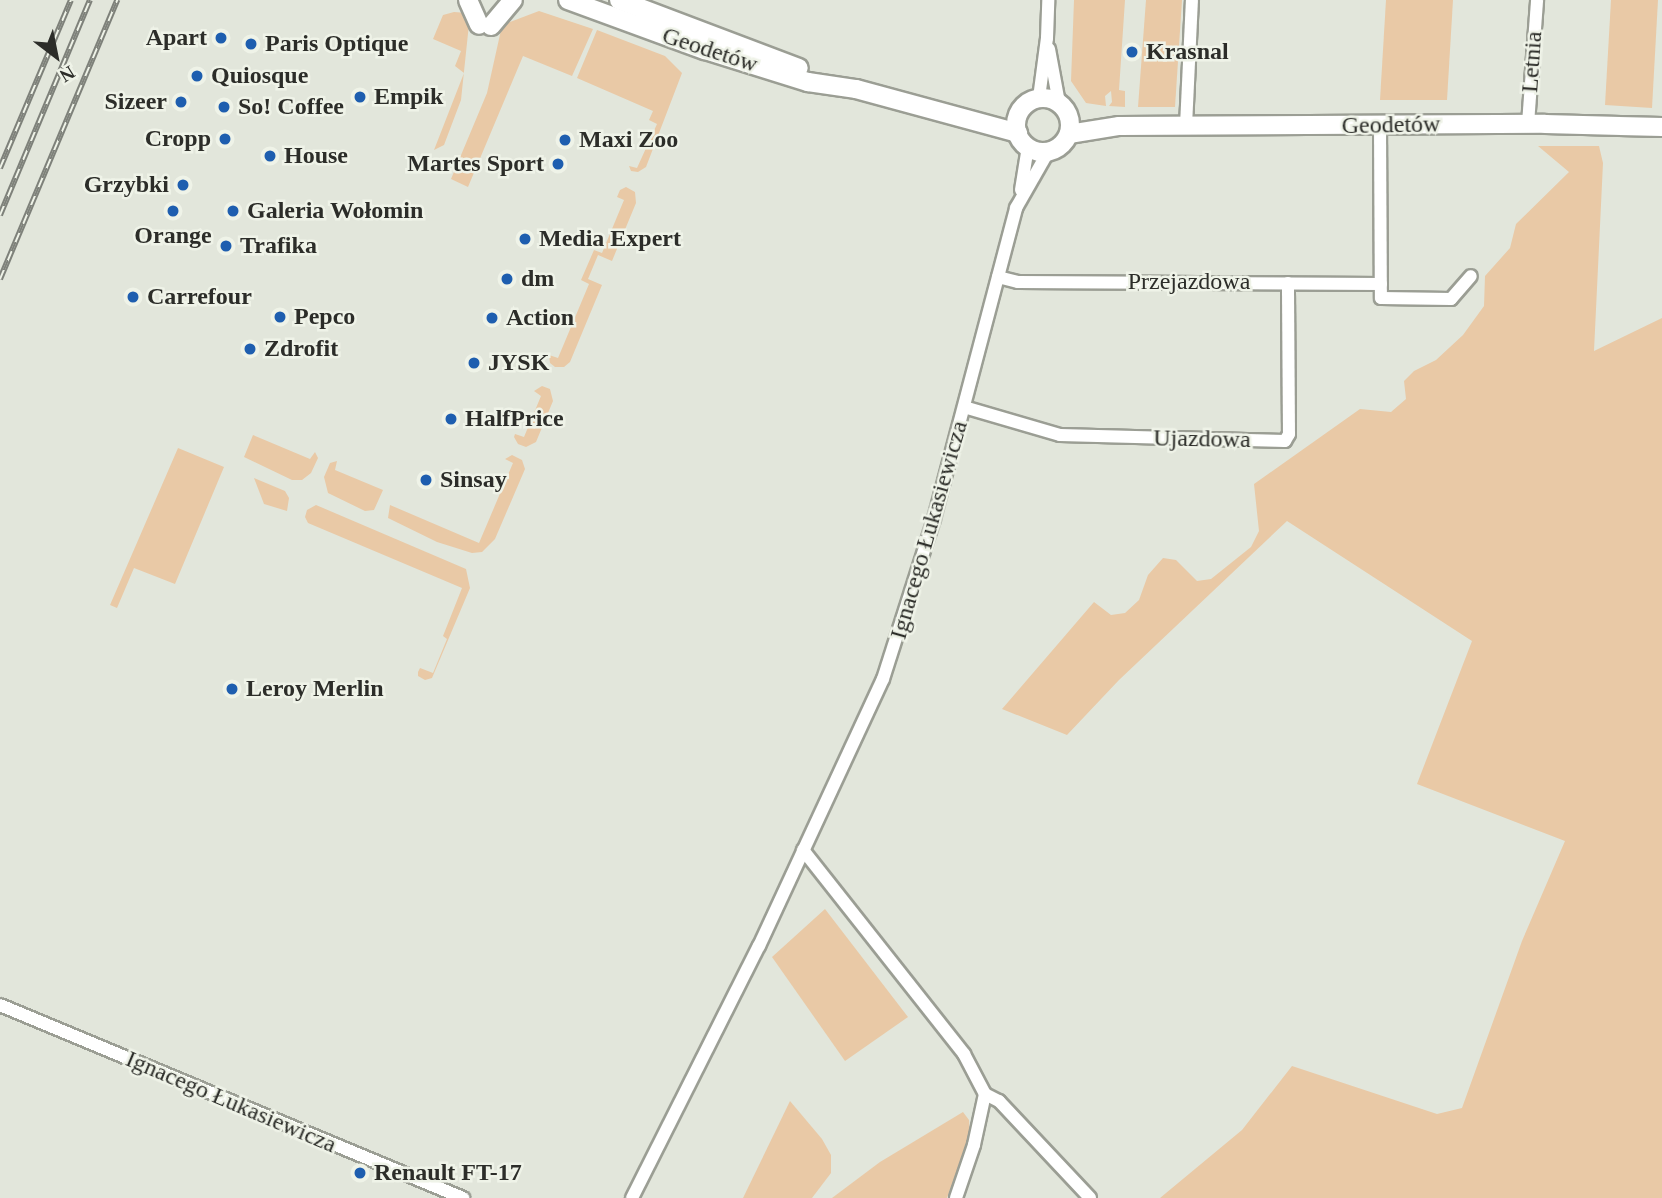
<!DOCTYPE html>
<html>
<head>
<meta charset="utf-8">
<style>
  body { margin:0 }
  #map { position:relative; width:1662px; height:1198px; overflow:hidden; background:#e2e6db; font-family:Georgia,serif }
  div>[style] { position:absolute }
  .green>* { inset:0; background:#e9c9a6 }
  .roads { filter:drop-shadow(2px 0 #9b9e94) drop-shadow(-2px 0 #9b9e94) drop-shadow(0 2px #9b9e94) drop-shadow(0 -2px #9b9e94) }
  .minor>* { height:12px; margin:-6px; padding:0 6px; transform-origin:6px; border-radius:6px; background:#fff }
  .secondary>* { height:18px; margin:-9px; padding:0 9px; transform-origin:9px; border-radius:9px; background:#fff }
  .secondary>.ring { margin:-9px; padding:0; box-sizing:content-box; background:none; border:18px solid #fff; border-radius:50% }
  .rail>* { height:6px; margin-top:-3px; transform-origin:0; background:repeating-linear-gradient(90deg,#eff3e8 0 10px,#7e817a 0 20px); box-sizing:border-box; border-block:2px solid #7e817a }
  .dots>* { width:19px; height:19px; translate:-50% -50%; box-sizing:border-box; border:4px solid #eff3e8; border-radius:50% }
  span { translate:-50% -50%; white-space:nowrap; text-align:center; line-height:1.15; -webkit-text-stroke:5px #eff3e8; paint-order:stroke }
  .poi-label { font-size:24px; color:#2c2d29; font-weight:700 }
  .right { translate:-100% -50%; text-align:right }
  .left { translate:0 -50%; text-align:left }
  .street-label { font-size:24px; color:#2c2d29 }
  .north { position:absolute; left:21px; top:21px; width:70px; height:70px; -webkit-text-stroke:5px #eff3e8; paint-order:stroke; rotate:148deg; font-size:19px; font-weight:700; line-height:28px; text-align:center; color:#2c2d29 }
  .north::after { content:''; display:block; margin:auto; width:24px; height:32px; background:#2c2d29; clip-path:polygon(50% 0,100% 100%,50% 72%,0 100%) }
</style>
</head>
<body>
<div id="map">
  <div class="green">
    <div style="clip-path:polygon(1074px 0,1125px 0,1119px 90px,1125px 91px,1125px 107px,1109px 106px,1112px 102px,1111px 91px,1105px 96px,1106px 106px,1086px 103px,1071px 81px)"></div>
    <div style="clip-path:polygon(1146px 0,1182px 0,1175px 107px,1138px 107px)"></div>
    <div style="clip-path:polygon(1386px 0,1453px 0,1447px 100px,1380px 100px)"></div>
    <div style="clip-path:polygon(1611px 0,1658px 0,1652px 108px,1605px 105px)"></div>
    <div style="clip-path:polygon(539px 11px,593px 29px,572px 76px,523px 56px,468px 187px,451px 179px,487px 93px,503px 21px,507px 23px)"></div>
    <div style="clip-path:polygon(454px 12px,467px 13px,469px 24px,461px 100px,444px 145px,434px 150px,464px 73px,455px 66px,461px 51px,433px 39px,443px 15px)"></div>
    <div style="clip-path:polygon(597px 30px,665px 56px,682px 73px,646px 167px,638px 172px,631px 171px,629px 166px,637px 168px,657px 124px,649px 120px,653px 111px,577px 78px)"></div>
    <div style="clip-path:polygon(1538px 146px,1599px 146px,1603px 163px,1594px 351px,1662px 318px,1662px 1198px,1160px 1198px,1242px 1130px,1292px 1066px,1437px 1114px,1462px 1108px,1522px 941px,1565px 841px,1417px 784px,1472px 641px,1287px 521px,1119px 680px,1067px 735px,1002px 709px,1094px 602px,1111px 615px,1125px 613px,1139px 600px,1148px 575px,1163px 558px,1176px 560px,1197px 581px,1211px 579px,1251px 547px,1259px 531px,1254px 484px,1360px 409px,1391px 412px,1406px 399px,1404px 381px,1414px 371px,1436px 360px,1463px 335px,1484px 306px,1485px 276px,1510px 248px,1516px 224px,1569px 172px)"></div>
    <div style="clip-path:polygon(626px 187px,635px 192px,636px 203px,612px 261px,598px 255px,588px 279px,602px 285px,570px 362px,564px 367px,555px 367px,550px 363px,549px 355px,558px 358px,589px 284px,581px 280px,594px 250px,602px 253px,624px 200px,617px 197px,620px 190px)"></div>
    <div style="clip-path:polygon(542px 386px,550px 389px,553px 401px,536px 442px,526px 447px,518px 444px,514px 437px,515px 434px,524px 437px,541px 396px,534px 391px)"></div>
    <div style="clip-path:polygon(253px 435px,310px 459px,315px 452px,318px 458px,311px 473px,302px 480px,292px 480px,244px 457px)"></div>
    <div style="clip-path:polygon(178px 448px,224px 467px,175px 584px,134px 568px,117px 608px,110px 605px)"></div>
    <div style="clip-path:polygon(512px 455px,522px 460px,525px 469px,495px 539px,482px 552px,472px 553px,437px 542px,388px 518px,390px 505px,479px 543px,513px 463px,505px 459px)"></div>
    <div style="clip-path:polygon(337px 461px,335px 470px,383px 490px,374px 510px,365px 511px,328px 493px,324px 477px,330px 463px)"></div>
    <div style="clip-path:polygon(254px 478px,285px 491px,289px 498px,287px 511px,264px 504px)"></div>
    <div style="clip-path:polygon(316px 505px,466px 569px,470px 588px,432px 678px,425px 680px,418px 676px,418px 672px,420px 668px,433px 673px,447px 639px,443px 636px,462px 588px,308px 523px,305px 517px,307px 510px)"></div>
    <div style="clip-path:polygon(825px 909px,908px 1017px,845px 1061px,772px 957px)"></div>
    <div style="clip-path:polygon(790px 1101px,822px 1139px,831px 1155px,831px 1173px,812px 1198px,743px 1198px)"></div>
    <div style="clip-path:polygon(963px 1112px,969px 1120px,970px 1137px,947px 1198px,832px 1198px,880px 1162px)"></div>
  </div>
  <div class="roads">
    <div class="minor">
      <div style="left:1049px;top:49px;width:55px;rotate:79.5deg"></div>
      <div style="left:1039px;top:98px;width:61px;rotate:-82.4deg"></div>
      <div style="left:1047px;top:38px;width:38px;rotate:-88deg"></div>
      <div style="left:1528px;top:124px;width:124px;rotate:-85.8deg"></div>
      <div style="left:1186px;top:126px;width:126px;rotate:-87.3deg"></div>
      <div style="left:1380px;top:126px;width:172px;rotate:89.7deg"></div>
      <div style="left:1381px;top:298px;width:70px;rotate:0.8deg"></div>
      <div style="left:1451px;top:299px;width:30px;rotate:-49deg"></div>
      <div style="left:1021px;top:190px;width:44px;rotate:-80.8deg"></div>
      <div style="left:998px;top:277px;width:21px;rotate:14deg"></div>
      <div style="left:1018px;top:282px;width:363px;rotate:0.3deg"></div>
      <div style="left:964px;top:407px;width:100px;rotate:16.3deg"></div>
      <div style="left:1060px;top:435px;width:225px;rotate:1.5deg"></div>
      <div style="left:1285px;top:441px;width:8px;rotate:-60deg"></div>
      <div style="left:1289px;top:434px;width:151px;rotate:-90.4deg"></div>
      <div style="left:803px;top:850px;width:260px;rotate:51.7deg"></div>
      <div style="left:964px;top:1054px;width:45px;rotate:62.3deg"></div>
      <div style="left:985px;top:1094px;width:52px;rotate:102.2deg"></div>
      <div style="left:974px;top:1145px;width:56px;rotate:108.8deg"></div>
      <div style="left:0;top:1005px;width:502px;rotate:22.63deg"></div>
      <div style="left:985px;top:1094px;width:16px;rotate:27deg"></div>
      <div style="left:999px;top:1101px;width:133px;rotate:46.8deg"></div>
      <div style="left:632px;top:1198px;width:282px;rotate:-63.3deg"></div>
      <div style="left:759px;top:946px;width:294px;rotate:-65.1deg"></div>
      <div style="left:883px;top:679px;width:168px;rotate:-72.3deg"></div>
      <div style="left:934px;top:519px;width:322px;rotate:-75.2deg"></div>
      <div style="left:1016px;top:208px;width:64px;rotate:-60.3deg"></div>
    </div>
    <div class="secondary">
      <div style="left:468px;top:0;width:27px;rotate:66deg"></div>
      <div style="left:568px;top:0;width:146px;rotate:20.1deg"></div>
      <div style="left:705px;top:50px;width:108px;rotate:17.3deg"></div>
      <div style="left:808px;top:82px;width:49px;rotate:8.3deg"></div>
      <div style="left:856px;top:89px;width:168px;rotate:15.2deg"></div>
      <div style="left:619px;top:0;width:192px;rotate:20.7deg"></div>
      <div style="left:491px;top:26px;width:34px;rotate:-50deg"></div>
      <div class="ring" style="left:1016px;top:98px;width:36px;height:36px"></div>
      <div style="left:1069px;top:134px;width:51px;rotate:-9.1deg"></div>
      <div style="left:1119px;top:126px;width:426px;rotate:-0.3deg"></div>
      <div style="left:1545px;top:124px;width:117px;rotate:1.5deg"></div>
    </div>
  </div>
  <div class="rail">
    <div style="left:0;top:168px;width:182px;rotate:-67.1deg"></div>
    <div style="left:0;top:215px;width:233px;rotate:-67.3deg"></div>
    <div style="left:0;top:279px;width:303px;rotate:-67.2deg"></div>
  </div>
  <div class="dots">
    <div style="left:221px;top:38px;background:#1e5eaf"></div>
    <div style="left:251px;top:44px;background:#1e5eaf"></div>
    <div style="left:1132px;top:52px;background:#1e5eaf"></div>
    <div style="left:197px;top:76px;background:#1e5eaf"></div>
    <div style="left:360px;top:97px;background:#1e5eaf"></div>
    <div style="left:181px;top:102px;background:#1e5eaf"></div>
    <div style="left:224px;top:107px;background:#1e5eaf"></div>
    <div style="left:225px;top:139px;background:#1e5eaf"></div>
    <div style="left:565px;top:140px;background:#1e5eaf"></div>
    <div style="left:270px;top:156px;background:#1e5eaf"></div>
    <div style="left:558px;top:164px;background:#1e5eaf"></div>
    <div style="left:183px;top:185px;background:#1e5eaf"></div>
    <div style="left:173px;top:211px;background:#1e5eaf"></div>
    <div style="left:233px;top:211px;background:#1e5eaf"></div>
    <div style="left:525px;top:239px;background:#1e5eaf"></div>
    <div style="left:226px;top:246px;background:#1e5eaf"></div>
    <div style="left:507px;top:279px;background:#1e5eaf"></div>
    <div style="left:133px;top:297px;background:#1e5eaf"></div>
    <div style="left:280px;top:317px;background:#1e5eaf"></div>
    <div style="left:492px;top:318px;background:#1e5eaf"></div>
    <div style="left:250px;top:349px;background:#1e5eaf"></div>
    <div style="left:474px;top:363px;background:#1e5eaf"></div>
    <div style="left:451px;top:419px;background:#1e5eaf"></div>
    <div style="left:426px;top:480px;background:#1e5eaf"></div>
    <div style="left:232px;top:689px;background:#1e5eaf"></div>
    <div style="left:360px;top:1173px;background:#1e5eaf"></div>
  </div>
  <div class="poi-label">
    <span class="right" style="left:207px;top:38px">Apart</span>
    <span class="left" style="left:265px;top:44px">Paris Optique</span>
    <span class="left" style="left:1146px;top:52px">Krasnal</span>
    <span class="left" style="left:211px;top:76px">Quiosque</span>
    <span class="left" style="left:374px;top:97px">Empik</span>
    <span class="right" style="left:167px;top:102px">Sizeer</span>
    <span class="left" style="left:238px;top:107px">So! Coffee</span>
    <span class="right" style="left:211px;top:139px">Cropp</span>
    <span class="left" style="left:579px;top:140px">Maxi Zoo</span>
    <span class="left" style="left:284px;top:156px">House</span>
    <span class="right" style="left:544px;top:164px">Martes Sport</span>
    <span class="right" style="left:169px;top:185px">Grzybki</span>
    <span class="left" style="left:247px;top:211px">Galeria Wołomin</span>
    <span style="left:173px;top:236px">Orange</span>
    <span class="left" style="left:539px;top:239px">Media Expert</span>
    <span class="left" style="left:240px;top:246px">Trafika</span>
    <span class="left" style="left:521px;top:279px">dm</span>
    <span class="left" style="left:147px;top:297px">Carrefour</span>
    <span class="left" style="left:294px;top:317px">Pepco</span>
    <span class="left" style="left:506px;top:318px">Action</span>
    <span class="left" style="left:264px;top:349px">Zdrofit</span>
    <span class="left" style="left:488px;top:363px">JYSK</span>
    <span class="left" style="left:465px;top:419px">HalfPrice</span>
    <span class="left" style="left:440px;top:480px">Sinsay</span>
    <span class="left" style="left:246px;top:689px">Leroy Merlin</span>
    <span class="left" style="left:374px;top:1173px">Renault FT-17</span>
  </div>
  <div class="street-label">
    <span style="left:710px;top:50px;rotate:18deg">Geodetów</span>
    <span style="left:1532px;top:62px;rotate:-86deg">Letnia</span>
    <span style="left:1391px;top:125px;rotate:-1deg">Geodetów</span>
    <span style="left:1189px;top:282px">Przejazdowa</span>
    <span style="left:1202px;top:439px;rotate:1deg">Ujazdowa</span>
    <span style="left:929px;top:530px;rotate:-74deg">Ignacego Łukasiewicza</span>
    <span style="left:231px;top:1102px;rotate:23deg">Ignacego Łukasiewicza</span>
  </div>
  <div class="north">N</div>
</div>
</body>
</html>
